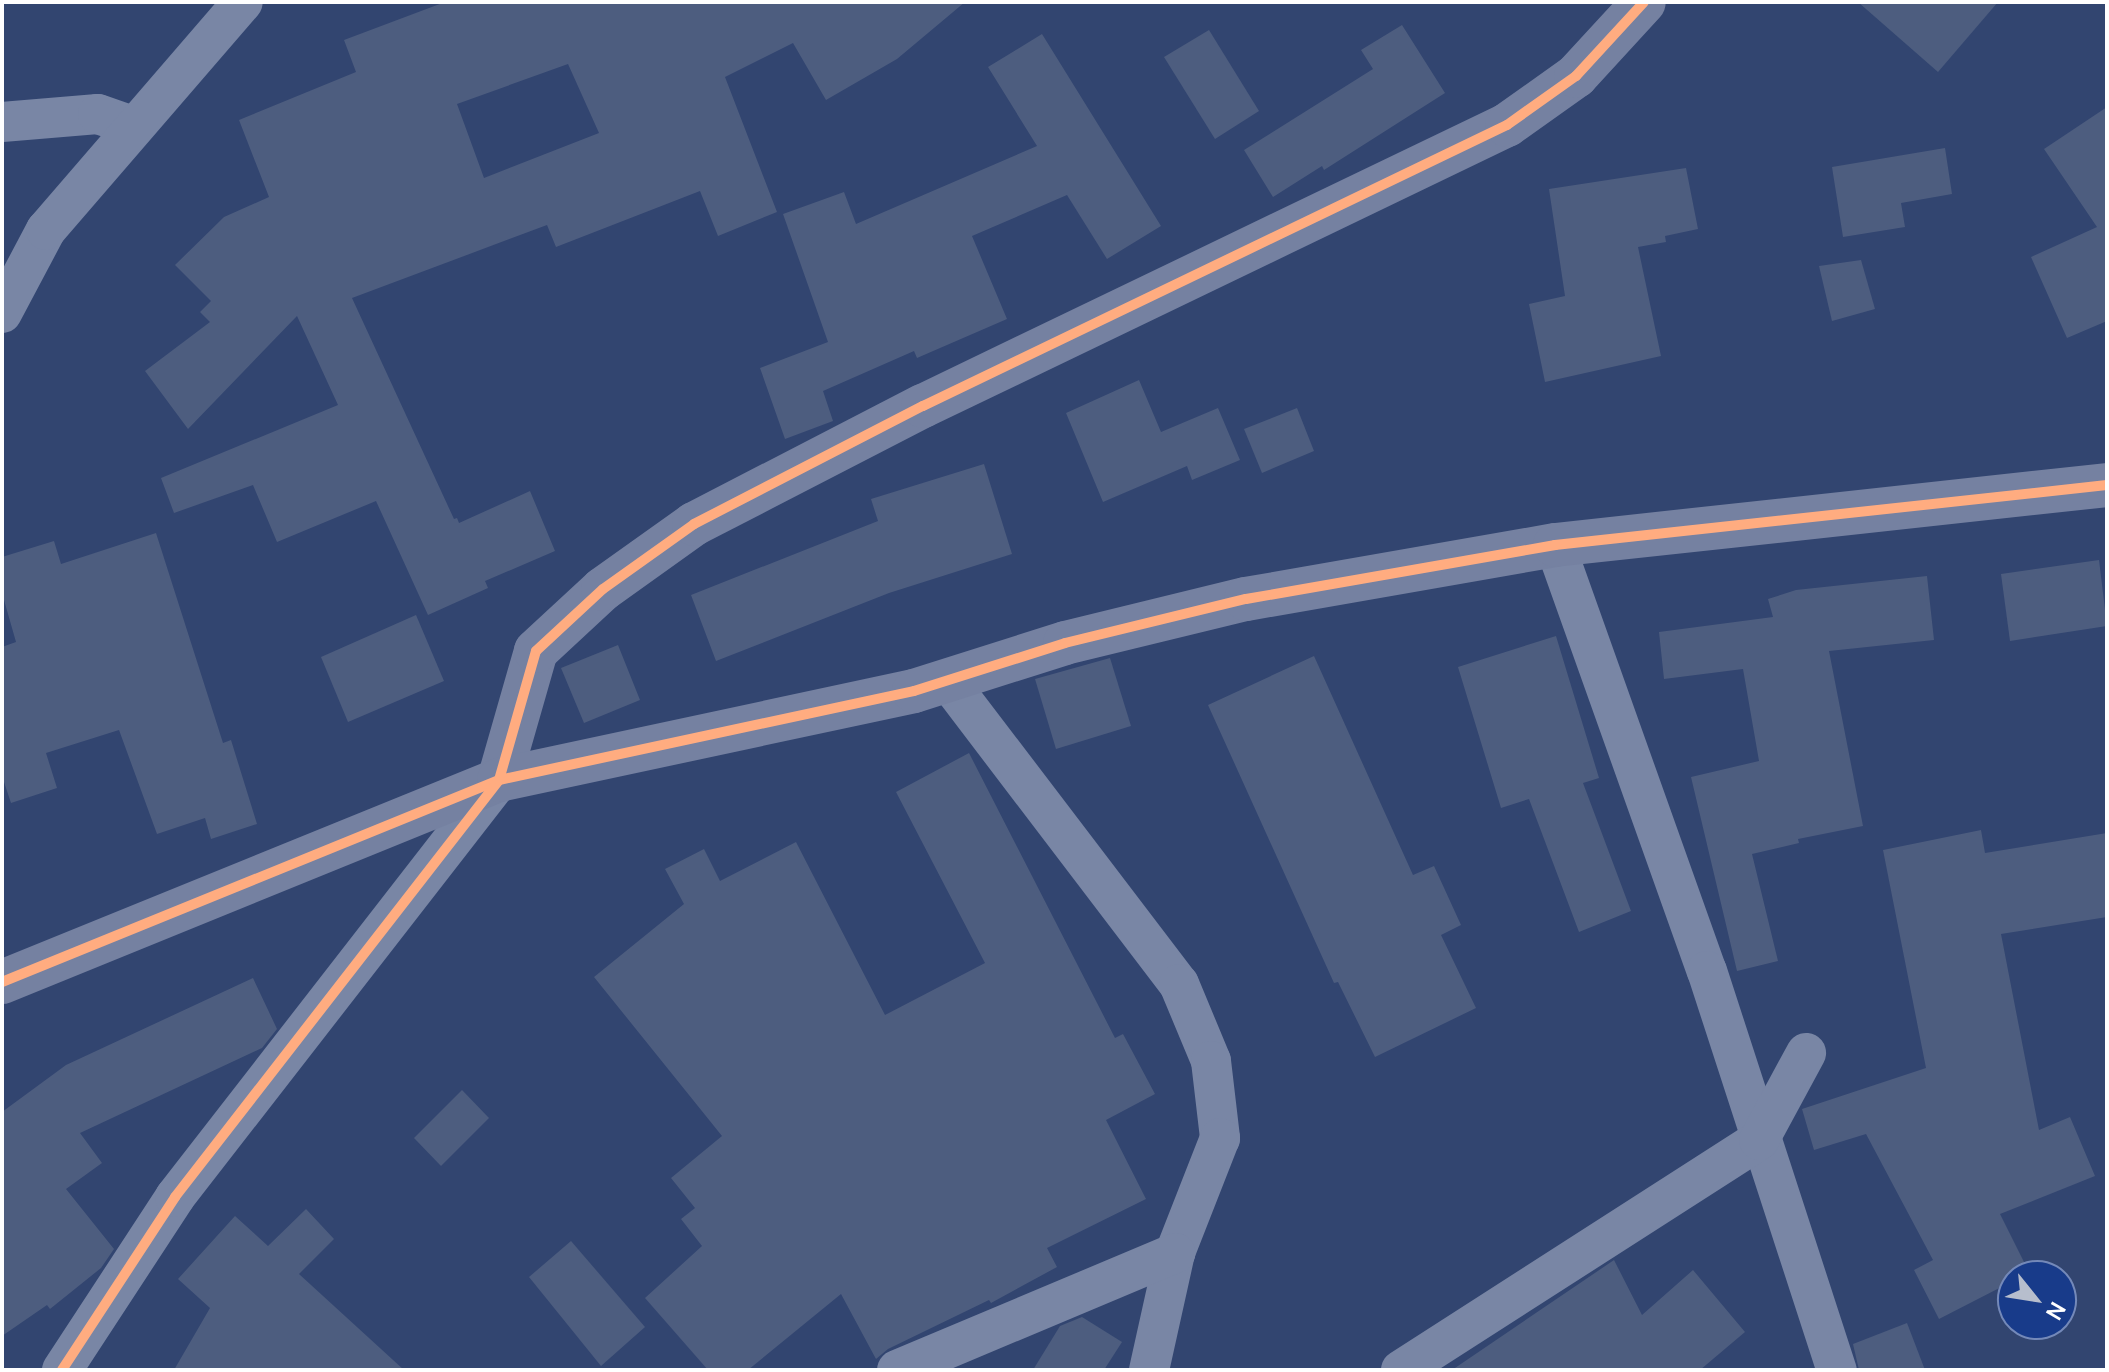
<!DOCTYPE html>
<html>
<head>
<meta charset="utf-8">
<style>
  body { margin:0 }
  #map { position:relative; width:2109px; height:1372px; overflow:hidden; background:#324570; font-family:Manrope,sans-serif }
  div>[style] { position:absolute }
  .building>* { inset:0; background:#4d5d7f }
  .street>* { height:40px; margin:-20px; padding:0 20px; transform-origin:20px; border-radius:20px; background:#7986a5 }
  .secondary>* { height:44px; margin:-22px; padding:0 22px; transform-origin:22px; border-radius:22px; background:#7581a1 }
  .cycleway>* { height:10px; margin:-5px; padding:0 5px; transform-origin:5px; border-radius:5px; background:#ffac80 }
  span { translate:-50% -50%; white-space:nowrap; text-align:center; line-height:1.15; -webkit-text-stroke:6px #183b8a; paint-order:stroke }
  .frame { position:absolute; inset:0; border:4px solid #fff; pointer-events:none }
  .north { position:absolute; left:1997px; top:1260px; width:80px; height:80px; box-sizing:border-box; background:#183b8a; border:2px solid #7489b9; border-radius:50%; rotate:120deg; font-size:22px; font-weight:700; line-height:32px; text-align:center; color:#fff }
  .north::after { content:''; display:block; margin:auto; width:28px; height:36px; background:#b7becd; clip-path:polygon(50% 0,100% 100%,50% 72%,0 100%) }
</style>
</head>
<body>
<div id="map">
  <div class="building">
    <div style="clip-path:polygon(evenodd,445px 2px,965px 2px,897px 59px,826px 100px,793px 43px,725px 77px,777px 212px,718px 236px,700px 191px,556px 247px,547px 225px,352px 298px,454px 519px,457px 518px,459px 523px,530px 491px,555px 551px,485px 581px,488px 588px,428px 615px,376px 501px,277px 542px,253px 485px,174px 513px,161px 478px,338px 405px,297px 316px,188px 429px,145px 371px,210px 322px,200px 312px,211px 301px,175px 265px,224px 217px,269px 197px,239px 120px,356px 72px,344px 40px,445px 2px,568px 64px,599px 133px,484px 178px,457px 104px,568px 64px)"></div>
    <div style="clip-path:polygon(1858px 2px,1998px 2px,1938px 72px)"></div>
    <div style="clip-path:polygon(1402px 25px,1445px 93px,1324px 170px,1322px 166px,1273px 197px,1244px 150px,1373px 69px,1361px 50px)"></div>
    <div style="clip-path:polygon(1209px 30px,1259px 111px,1215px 139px,1164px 57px)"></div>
    <div style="clip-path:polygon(1042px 34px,1161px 226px,1107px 259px,1067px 195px,972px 236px,1007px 319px,917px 358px,914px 351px,823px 391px,833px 421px,785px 439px,760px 368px,828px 342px,783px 214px,844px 192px,856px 224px,1037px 146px,988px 67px)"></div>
    <div style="clip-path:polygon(2107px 107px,2107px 321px,2067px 338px,2031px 257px,2097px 227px,2044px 149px)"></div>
    <div style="clip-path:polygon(1945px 148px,1952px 194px,1901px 203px,1905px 227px,1843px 237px,1832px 167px)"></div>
    <div style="clip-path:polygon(1686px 168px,1698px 229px,1665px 236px,1666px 242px,1638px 247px,1661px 356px,1545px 382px,1529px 304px,1565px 296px,1549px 189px)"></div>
    <div style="clip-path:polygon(1861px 260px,1875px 309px,1832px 321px,1819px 266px)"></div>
    <div style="clip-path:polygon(1139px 380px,1161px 432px,1218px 408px,1240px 460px,1192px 480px,1187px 466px,1103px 502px,1066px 413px)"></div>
    <div style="clip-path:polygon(1297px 408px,1314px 451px,1262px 473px,1244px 429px)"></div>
    <div style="clip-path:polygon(984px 464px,1012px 554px,889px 593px,716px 661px,691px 595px,878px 521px,871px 499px)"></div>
    <div style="clip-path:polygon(156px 533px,223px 743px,231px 740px,257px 824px,211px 839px,205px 818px,157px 834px,119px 730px,46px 753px,57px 788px,11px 803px,2px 776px,2px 647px,16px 642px,2px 593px,2px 557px,54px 541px,61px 564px)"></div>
    <div style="clip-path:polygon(2099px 560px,2107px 626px,2010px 641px,2001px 574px)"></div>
    <div style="clip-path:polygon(1927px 576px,1934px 640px,1829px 651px,1863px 826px,1798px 839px,1799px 843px,1752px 854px,1778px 961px,1737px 971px,1691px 777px,1759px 761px,1743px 669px,1664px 679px,1659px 632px,1773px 617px,1768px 599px,1796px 590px)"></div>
    <div style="clip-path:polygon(416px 615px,444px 681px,348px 722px,321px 657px)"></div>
    <div style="clip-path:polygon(1556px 636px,1599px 778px,1583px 783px,1631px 911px,1579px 932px,1529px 799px,1501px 808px,1458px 667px)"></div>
    <div style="clip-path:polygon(618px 645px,640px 700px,584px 723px,561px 668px)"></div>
    <div style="clip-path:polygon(1314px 656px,1413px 875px,1434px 866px,1461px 925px,1441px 935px,1476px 1008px,1375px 1057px,1338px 982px,1334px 983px,1208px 705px)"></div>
    <div style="clip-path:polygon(1110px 658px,1131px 726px,1056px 749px,1035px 679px)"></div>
    <div style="clip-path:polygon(969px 753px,1115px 1038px,1123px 1034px,1155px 1094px,1106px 1120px,1146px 1199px,1047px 1248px,1057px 1267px,991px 1303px,989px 1300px,888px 1349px,876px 1359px,841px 1294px,748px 1370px,708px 1370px,645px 1298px,702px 1246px,681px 1219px,695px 1208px,671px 1178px,722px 1136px,594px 977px,684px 904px,665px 869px,704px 849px,720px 881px,796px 842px,885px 1015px,985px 963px,896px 792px)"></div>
    <div style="clip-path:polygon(1981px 830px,1985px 853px,2107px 833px,2107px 917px,2001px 934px,2039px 1130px,2070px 1117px,2095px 1176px,2000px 1214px,2029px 1272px,2013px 1276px,2013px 1281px,1939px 1319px,1914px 1270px,1933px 1260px,1866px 1134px,1814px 1150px,1802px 1109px,1926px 1068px,1883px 850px)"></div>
    <div style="clip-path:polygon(253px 978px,277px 1029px,262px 1048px,80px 1133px,102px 1163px,66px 1189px,114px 1249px,101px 1268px,50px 1309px,47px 1305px,2px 1336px,2px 1112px,66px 1065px)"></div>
    <div style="clip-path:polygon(462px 1090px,489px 1118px,441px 1166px,414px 1138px)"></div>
    <div style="clip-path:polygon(306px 1209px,334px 1239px,299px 1274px,404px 1370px,174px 1370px,210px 1308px,178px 1279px,235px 1216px,268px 1246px)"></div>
    <div style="clip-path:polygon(571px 1241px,645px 1327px,601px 1366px,529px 1277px)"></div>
    <div style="clip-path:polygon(1614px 1260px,1642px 1315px,1693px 1270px,1745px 1332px,1700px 1370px,1452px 1370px)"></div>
    <div style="clip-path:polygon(1082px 1317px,1122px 1342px,1104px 1370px,1033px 1370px,1060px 1326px)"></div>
    <div style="clip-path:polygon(1907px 1323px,1925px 1370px,1859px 1370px,1853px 1344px)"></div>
  </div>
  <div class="street">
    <div style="left:2px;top:122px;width:96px;rotate:-4.8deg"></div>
    <div style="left:98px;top:114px;width:37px;rotate:19deg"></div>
    <div style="left:2px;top:313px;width:94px;rotate:-62.1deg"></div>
    <div style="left:46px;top:230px;width:301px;rotate:-49.2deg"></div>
    <div style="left:1555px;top:545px;width:452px;rotate:70.4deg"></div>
    <div style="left:1707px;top:971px;width:420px;rotate:72deg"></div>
    <div style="left:948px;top:681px;width:381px;rotate:52.7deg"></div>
    <div style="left:1179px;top:984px;width:83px;rotate:67.4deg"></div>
    <div style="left:1211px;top:1061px;width:78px;rotate:83.3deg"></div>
    <div style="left:1220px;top:1138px;width:123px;rotate:111.4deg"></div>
    <div style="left:1175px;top:1253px;width:120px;rotate:102.5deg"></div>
    <div style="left:62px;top:1370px;width:207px;rotate:-56.8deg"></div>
    <div style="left:175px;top:1197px;width:528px;rotate:-52.15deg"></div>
    <div style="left:897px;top:1370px;width:302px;rotate:-22.8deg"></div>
    <div style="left:1401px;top:1370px;width:426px;rotate:-32.7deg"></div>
    <div style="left:1759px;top:1140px;width:99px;rotate:-61.6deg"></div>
  </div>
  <div class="secondary">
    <div style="left:499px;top:780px;width:134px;rotate:-74deg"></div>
    <div style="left:536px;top:651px;width:91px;rotate:-42.8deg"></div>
    <div style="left:603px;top:589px;width:112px;rotate:-35.5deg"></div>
    <div style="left:694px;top:524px;width:258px;rotate:-27.3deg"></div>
    <div style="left:923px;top:406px;width:648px;rotate:-25.7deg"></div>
    <div style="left:1507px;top:125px;width:85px;rotate:-35.4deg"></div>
    <div style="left:1576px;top:76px;width:100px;rotate:-47.4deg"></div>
    <div style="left:2px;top:982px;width:536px;rotate:-22.12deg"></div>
    <div style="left:499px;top:780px;width:424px;rotate:-12.1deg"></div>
    <div style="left:914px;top:691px;width:158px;rotate:-17.6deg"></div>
    <div style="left:1065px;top:643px;width:186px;rotate:-13.7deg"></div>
    <div style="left:1246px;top:599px;width:314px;rotate:-9.9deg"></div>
    <div style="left:1555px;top:545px;width:555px;rotate:-6.2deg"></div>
  </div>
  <div class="cycleway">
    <div style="left:2px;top:982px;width:536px;rotate:-22.12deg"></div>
    <div style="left:499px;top:780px;width:424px;rotate:-12.1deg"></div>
    <div style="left:914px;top:691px;width:158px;rotate:-17.6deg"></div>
    <div style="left:1065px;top:643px;width:186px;rotate:-13.7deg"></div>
    <div style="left:1246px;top:599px;width:314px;rotate:-9.9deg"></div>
    <div style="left:1555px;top:545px;width:555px;rotate:-6.2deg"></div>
    <div style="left:62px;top:1370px;width:207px;rotate:-56.8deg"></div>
    <div style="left:175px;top:1197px;width:528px;rotate:-52.15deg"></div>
    <div style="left:499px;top:780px;width:134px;rotate:-74deg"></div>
    <div style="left:536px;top:651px;width:91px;rotate:-42.8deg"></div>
    <div style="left:603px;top:589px;width:112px;rotate:-35.5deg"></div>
    <div style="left:694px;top:524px;width:258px;rotate:-27.3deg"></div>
    <div style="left:923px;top:406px;width:648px;rotate:-25.7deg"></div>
    <div style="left:1507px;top:125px;width:85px;rotate:-35.4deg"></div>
    <div style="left:1576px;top:76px;width:100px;rotate:-47.4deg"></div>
  </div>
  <div class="frame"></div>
  <div class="north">N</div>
</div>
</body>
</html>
